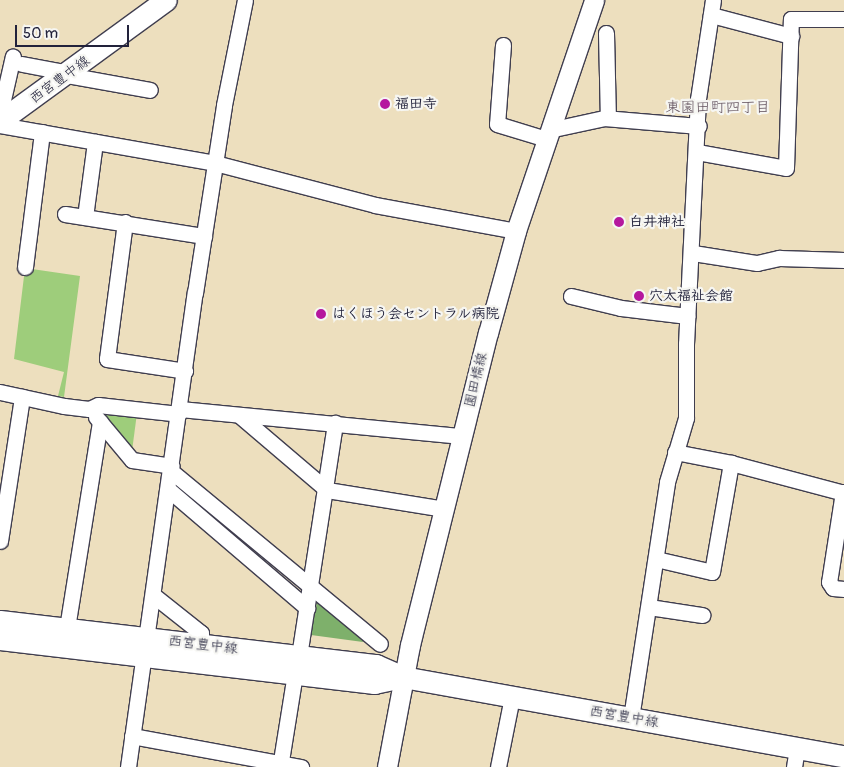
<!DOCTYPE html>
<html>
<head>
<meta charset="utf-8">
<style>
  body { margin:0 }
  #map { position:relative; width:844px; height:767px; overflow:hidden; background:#eddfbe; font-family:Pangolin,"Klee One",sans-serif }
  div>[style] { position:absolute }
  .green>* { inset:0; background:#9ecd7b }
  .forest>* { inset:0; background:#7eb06b }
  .roads { filter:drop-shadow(1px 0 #403e4f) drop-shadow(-1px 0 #403e4f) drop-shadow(0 1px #403e4f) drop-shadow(0 -1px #403e4f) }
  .minor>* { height:15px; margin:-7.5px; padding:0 7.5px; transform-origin:7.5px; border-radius:7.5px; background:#fff }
  .tertiary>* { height:19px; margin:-9.5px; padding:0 9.5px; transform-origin:9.5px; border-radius:9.5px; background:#fff }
  .secondary>* { height:21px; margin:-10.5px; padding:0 10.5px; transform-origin:10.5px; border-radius:10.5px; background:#fff }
  .dots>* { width:14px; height:14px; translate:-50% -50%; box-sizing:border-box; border:2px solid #f6f6f2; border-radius:50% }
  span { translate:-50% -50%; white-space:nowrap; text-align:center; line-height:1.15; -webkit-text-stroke:4.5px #f6f6f2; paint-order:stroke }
  .street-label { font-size:14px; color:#22223b }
  .poi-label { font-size:14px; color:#22223b; font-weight:700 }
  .left { translate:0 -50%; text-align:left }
  .neighbourhood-label { font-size:15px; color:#61505c }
  .scale { position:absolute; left:15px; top:25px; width:114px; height:22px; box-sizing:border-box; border:2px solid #22223b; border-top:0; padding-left:6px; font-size:15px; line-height:18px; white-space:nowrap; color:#22223b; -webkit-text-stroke:4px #f6f6f2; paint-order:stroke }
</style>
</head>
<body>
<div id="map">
  <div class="green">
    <div style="clip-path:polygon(25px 268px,80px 276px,64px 397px,58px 396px,64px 372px,14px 359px)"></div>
    <div style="clip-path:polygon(95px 409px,137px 413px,132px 451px)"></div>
  </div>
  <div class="forest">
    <div style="clip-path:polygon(317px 601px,362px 637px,363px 642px,311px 635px)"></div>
  </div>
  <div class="roads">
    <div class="minor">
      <div style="left:711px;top:15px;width:83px;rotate:14.7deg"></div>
      <div style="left:606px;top:33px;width:85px;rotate:88.7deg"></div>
      <div style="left:503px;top:45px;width:79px;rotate:94.3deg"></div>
      <div style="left:497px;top:124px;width:51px;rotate:17deg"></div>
      <div style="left:22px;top:64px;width:49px;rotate:10.6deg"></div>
      <div style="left:67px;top:75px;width:84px;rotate:10.2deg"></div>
      <div style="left:0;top:113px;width:58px;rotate:-77.2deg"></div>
      <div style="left:0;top:125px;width:218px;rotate:10deg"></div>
      <div style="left:215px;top:163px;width:165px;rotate:14.7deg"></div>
      <div style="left:375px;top:205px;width:143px;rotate:10.4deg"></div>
      <div style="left:549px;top:130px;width:56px;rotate:-12.3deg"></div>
      <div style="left:604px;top:118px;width:95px;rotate:4.8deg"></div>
      <div style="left:697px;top:152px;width:90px;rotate:10.2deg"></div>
      <div style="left:786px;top:168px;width:149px;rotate:-88.1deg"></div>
      <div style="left:791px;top:19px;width:53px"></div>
      <div style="left:65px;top:214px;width:141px;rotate:9deg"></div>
      <div style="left:85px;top:217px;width:76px;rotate:-82.4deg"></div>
      <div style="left:125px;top:222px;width:138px;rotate:97.5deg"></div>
      <div style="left:107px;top:359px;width:79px;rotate:8.7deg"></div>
      <div style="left:693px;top:253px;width:65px;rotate:8.9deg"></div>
      <div style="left:757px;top:263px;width:23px;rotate:-13deg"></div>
      <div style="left:779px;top:258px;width:65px;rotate:1.8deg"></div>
      <div style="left:25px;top:267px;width:136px;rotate:-82.8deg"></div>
      <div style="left:571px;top:296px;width:51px;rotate:13.5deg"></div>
      <div style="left:621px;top:308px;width:67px;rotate:6.8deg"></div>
      <div style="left:0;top:392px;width:66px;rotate:12.3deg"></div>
      <div style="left:64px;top:406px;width:25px;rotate:7deg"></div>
      <div style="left:89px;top:409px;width:10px;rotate:-24deg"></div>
      <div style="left:98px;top:405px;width:81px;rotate:6.3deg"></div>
      <div style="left:180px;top:409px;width:283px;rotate:5.5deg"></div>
      <div style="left:239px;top:415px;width:116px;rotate:40.4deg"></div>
      <div style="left:327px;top:490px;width:119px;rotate:9.2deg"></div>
      <div style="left:96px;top:417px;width:56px;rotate:50.1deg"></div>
      <div style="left:132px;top:460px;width:40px;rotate:8.5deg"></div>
      <div style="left:675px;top:452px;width:57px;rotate:11.1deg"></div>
      <div style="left:731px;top:463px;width:117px;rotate:14.9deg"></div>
      <div style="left:171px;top:471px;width:271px;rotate:39.6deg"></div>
      <div style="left:169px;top:490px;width:182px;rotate:40.5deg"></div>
      <div style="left:843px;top:492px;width:91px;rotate:98.8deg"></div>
      <div style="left:829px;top:582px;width:7px;rotate:56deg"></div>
      <div style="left:833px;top:588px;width:11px;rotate:5deg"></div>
      <div style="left:0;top:541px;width:146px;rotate:-81.3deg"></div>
      <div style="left:656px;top:559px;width:57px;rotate:13.1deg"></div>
      <div style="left:712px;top:572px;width:111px;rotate:-80.1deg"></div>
      <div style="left:153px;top:595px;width:61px;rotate:38.4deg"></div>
      <div style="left:201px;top:633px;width:12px;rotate:90deg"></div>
      <div style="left:649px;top:607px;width:54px;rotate:8.6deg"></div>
      <div style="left:67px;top:628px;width:209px;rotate:-80.9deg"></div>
      <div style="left:299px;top:656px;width:236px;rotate:-81.2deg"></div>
      <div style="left:631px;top:718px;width:239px;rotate:-81.3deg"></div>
      <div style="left:667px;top:482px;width:67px;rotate:-73.5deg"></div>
      <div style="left:686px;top:418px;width:74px;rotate:-90deg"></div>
      <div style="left:686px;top:344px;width:245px;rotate:-87.2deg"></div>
      <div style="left:698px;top:99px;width:100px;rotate:-81.4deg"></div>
      <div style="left:132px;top:736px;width:172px;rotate:10.4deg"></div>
      <div style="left:128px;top:767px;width:479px;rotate:-82deg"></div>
      <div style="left:195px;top:293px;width:190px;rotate:-81.2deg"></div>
      <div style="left:224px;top:105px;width:107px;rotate:-78.7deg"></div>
      <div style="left:280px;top:767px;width:95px;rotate:-80.9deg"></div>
      <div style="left:498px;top:767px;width:71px;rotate:-78.7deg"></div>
      <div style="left:794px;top:767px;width:20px;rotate:-81deg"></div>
    </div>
    <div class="tertiary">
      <div style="left:387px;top:767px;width:124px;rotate:-79.3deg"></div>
      <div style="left:410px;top:645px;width:322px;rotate:-76deg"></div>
      <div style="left:488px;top:333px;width:106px;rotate:-74.6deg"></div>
      <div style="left:516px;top:231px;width:244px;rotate:-71.3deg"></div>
    </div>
    <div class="secondary">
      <div style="left:0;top:121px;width:205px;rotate:-36.1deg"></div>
      <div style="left:0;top:621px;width:379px;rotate:6.7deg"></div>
      <div style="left:376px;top:665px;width:30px;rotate:24deg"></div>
      <div style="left:403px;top:677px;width:448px;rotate:10.2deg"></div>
      <div style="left:0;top:639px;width:377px;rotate:6.7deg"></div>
      <div style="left:374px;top:683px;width:30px;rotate:-12deg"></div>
    </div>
  </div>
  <div class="dots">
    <div style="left:385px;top:104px;background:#b5179e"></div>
    <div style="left:619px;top:222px;background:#b5179e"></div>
    <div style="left:639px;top:296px;background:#b5179e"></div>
    <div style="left:321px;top:314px;background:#b5179e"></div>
  </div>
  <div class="street-label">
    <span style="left:60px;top:80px;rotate:-36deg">西宮豊中線</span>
    <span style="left:476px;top:380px;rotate:-76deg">園田橋線</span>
    <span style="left:203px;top:645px;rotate:7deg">西宮豊中線</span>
    <span style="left:624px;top:717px;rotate:10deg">西宮豊中線</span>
  </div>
  <div class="poi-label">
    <span class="left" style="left:395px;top:104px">福田寺</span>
    <span class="left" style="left:629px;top:222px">白井神社</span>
    <span class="left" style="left:649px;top:296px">穴太福祉会館</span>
    <span class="left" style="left:332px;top:314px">はくほう会セントラル病院</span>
  </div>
  <div class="neighbourhood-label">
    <span style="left:718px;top:108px">東園田町四丁目</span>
  </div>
  <div class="scale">50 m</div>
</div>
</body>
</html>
